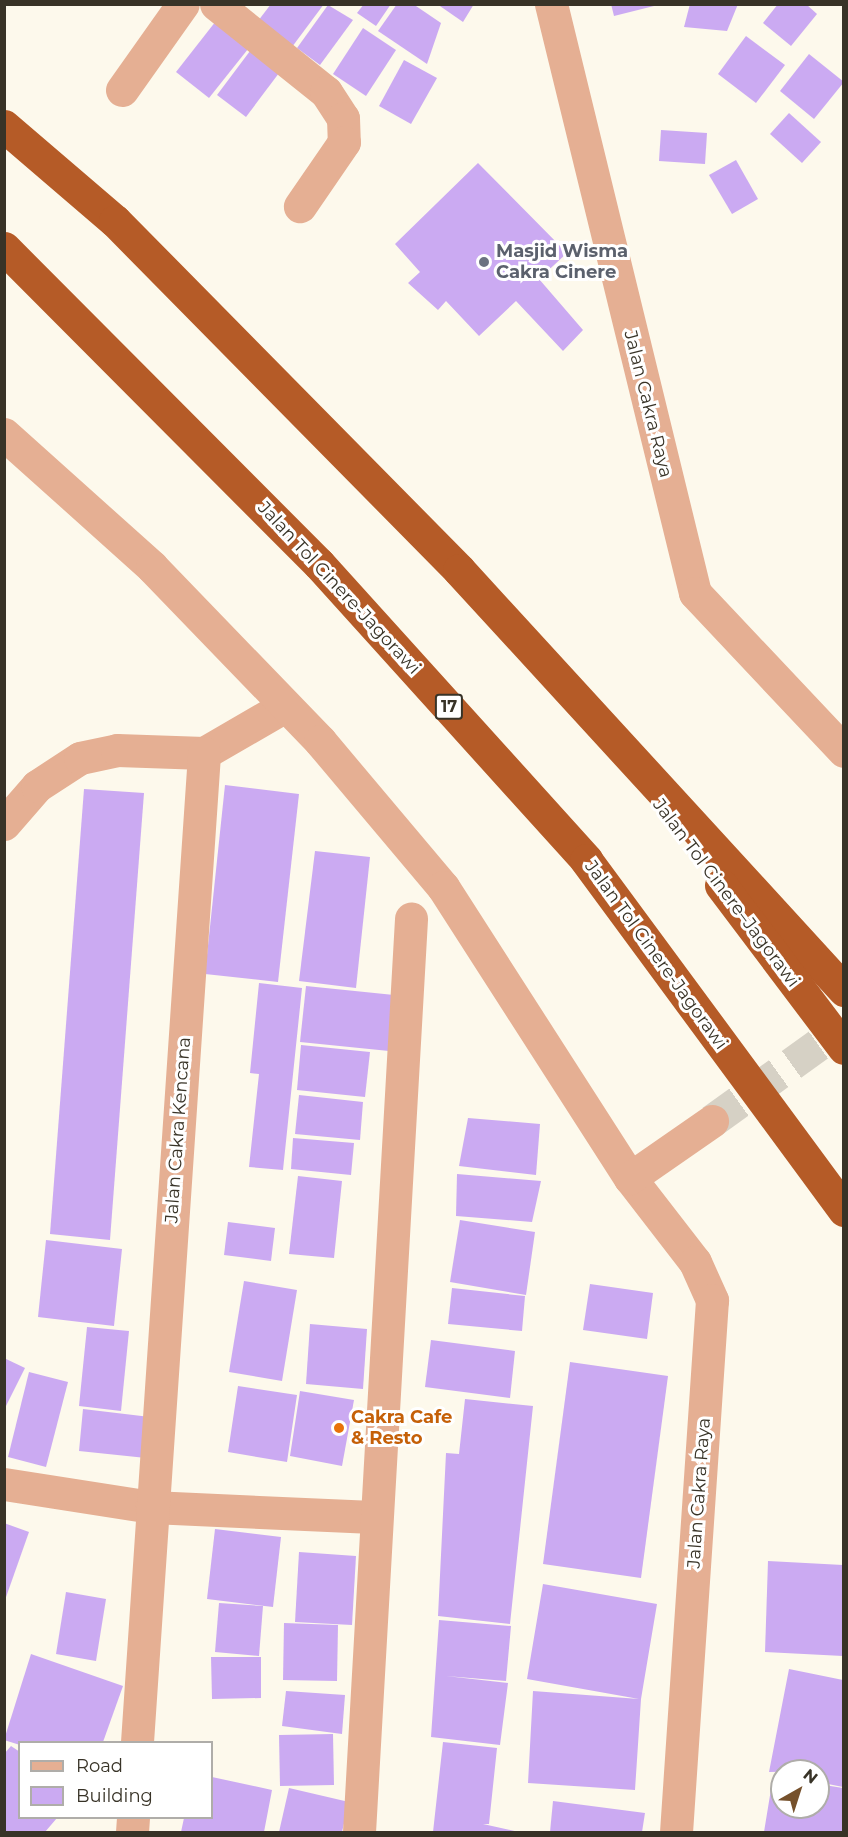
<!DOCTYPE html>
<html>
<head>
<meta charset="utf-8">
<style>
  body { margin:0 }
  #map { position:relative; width:848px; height:1837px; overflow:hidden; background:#fdf9ec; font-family:Montserrat,sans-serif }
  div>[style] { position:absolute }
  .building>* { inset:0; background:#cbaaf2 }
  .tertiary-tunnel>* { height:33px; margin-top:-16.5px; transform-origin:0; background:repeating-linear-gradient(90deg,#d6d1c5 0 33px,transparent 0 49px) }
  .minor>* { height:33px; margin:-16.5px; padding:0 16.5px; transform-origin:16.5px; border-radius:16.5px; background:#e5af93 }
  .tertiary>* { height:33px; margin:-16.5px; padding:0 16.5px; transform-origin:16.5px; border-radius:16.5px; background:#e5af93 }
  .motorway>* { height:33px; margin:-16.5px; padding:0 16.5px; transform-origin:16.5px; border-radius:16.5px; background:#b55b27 }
  .dots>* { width:16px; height:16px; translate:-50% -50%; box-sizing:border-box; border:3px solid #fff; border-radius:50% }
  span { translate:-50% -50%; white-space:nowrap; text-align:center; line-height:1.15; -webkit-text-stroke:6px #fff; paint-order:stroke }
  .shield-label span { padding:2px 4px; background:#fff; border:2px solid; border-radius:4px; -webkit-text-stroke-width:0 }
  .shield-label { font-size:16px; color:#383327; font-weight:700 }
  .worship-label { font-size:18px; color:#5b616d; font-weight:700 }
  .left { translate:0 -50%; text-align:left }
  .street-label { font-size:18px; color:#383327 }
  .food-label { font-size:18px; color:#c56008; font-weight:700 }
  .frame { position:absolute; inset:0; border:6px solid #383327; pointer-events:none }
  .legend { position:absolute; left:18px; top:1741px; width:195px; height:78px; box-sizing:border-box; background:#fff; border:2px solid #afada9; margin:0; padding:8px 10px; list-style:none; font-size:18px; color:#383327 }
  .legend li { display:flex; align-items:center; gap:12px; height:30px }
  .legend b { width:30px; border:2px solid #afada9 }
  .north { position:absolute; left:770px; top:1759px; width:60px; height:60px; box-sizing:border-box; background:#fff; border:2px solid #afada9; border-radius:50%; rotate:39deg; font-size:16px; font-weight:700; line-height:24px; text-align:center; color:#383327 }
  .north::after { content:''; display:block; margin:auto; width:21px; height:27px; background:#76512c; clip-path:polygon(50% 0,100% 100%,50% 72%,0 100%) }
</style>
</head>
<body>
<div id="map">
  <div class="building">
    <div style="clip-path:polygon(271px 4px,324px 4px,292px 47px,258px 21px)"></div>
    <div style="clip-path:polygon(364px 4px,391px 4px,376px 26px,357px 13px)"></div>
    <div style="clip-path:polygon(397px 4px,413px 4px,441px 23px,427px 64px,378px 31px)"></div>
    <div style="clip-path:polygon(437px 4px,474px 4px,463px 22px)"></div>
    <div style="clip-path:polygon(611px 4px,658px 4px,658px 5px,614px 16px)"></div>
    <div style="clip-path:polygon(690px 4px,738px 4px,727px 31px,684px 27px)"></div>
    <div style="clip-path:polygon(778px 4px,806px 4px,817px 14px,791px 46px,763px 23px)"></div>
    <div style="clip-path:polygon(328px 5px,353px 20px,320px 65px,297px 48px)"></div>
    <div style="clip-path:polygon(223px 12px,256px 39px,209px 98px,176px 72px)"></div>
    <div style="clip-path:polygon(363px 28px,396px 50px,366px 96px,333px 74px)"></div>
    <div style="clip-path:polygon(746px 36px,785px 65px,756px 103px,718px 74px)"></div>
    <div style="clip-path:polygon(253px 47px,282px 69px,246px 117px,217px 95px)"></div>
    <div style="clip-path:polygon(809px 54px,844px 82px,814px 119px,780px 91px)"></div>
    <div style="clip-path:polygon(404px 60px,437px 78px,411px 124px,379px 106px)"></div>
    <div style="clip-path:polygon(789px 113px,821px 142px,802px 163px,770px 134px)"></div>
    <div style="clip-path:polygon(661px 130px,707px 133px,705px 164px,659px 161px)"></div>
    <div style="clip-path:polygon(736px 160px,758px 199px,732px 214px,709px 175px)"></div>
    <div style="clip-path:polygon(478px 163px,567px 253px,539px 279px,583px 330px,563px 351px,516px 301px,479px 336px,446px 301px,438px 310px,408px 283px,420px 272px,395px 244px)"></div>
    <div style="clip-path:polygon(225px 785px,299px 794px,278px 982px,205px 974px)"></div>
    <div style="clip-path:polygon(84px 789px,144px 793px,110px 1240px,50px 1234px)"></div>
    <div style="clip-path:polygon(315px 851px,370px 857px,356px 988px,299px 981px)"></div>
    <div style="clip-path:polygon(259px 983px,302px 988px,283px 1170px,249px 1167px,259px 1074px,250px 1073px)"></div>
    <div style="clip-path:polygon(306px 986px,394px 995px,389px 1051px,300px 1042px)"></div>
    <div style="clip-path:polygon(301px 1045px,370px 1052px,365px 1097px,297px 1090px)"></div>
    <div style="clip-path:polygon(299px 1095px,363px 1102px,360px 1140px,295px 1134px)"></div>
    <div style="clip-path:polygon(468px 1118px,540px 1124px,536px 1175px,459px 1166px)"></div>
    <div style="clip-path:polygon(293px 1138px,354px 1143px,351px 1175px,291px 1169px)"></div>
    <div style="clip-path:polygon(457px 1174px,541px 1181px,532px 1222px,456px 1216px)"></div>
    <div style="clip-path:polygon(298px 1176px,342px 1181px,334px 1258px,289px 1254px)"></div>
    <div style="clip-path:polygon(460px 1220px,535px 1232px,526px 1295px,450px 1282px)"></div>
    <div style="clip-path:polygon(228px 1222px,275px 1228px,271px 1261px,224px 1255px)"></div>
    <div style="clip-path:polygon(46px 1240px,122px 1249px,114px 1326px,38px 1317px)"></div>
    <div style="clip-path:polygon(244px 1281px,297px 1290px,282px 1381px,229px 1372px)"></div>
    <div style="clip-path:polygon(590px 1284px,653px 1293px,647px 1339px,583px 1330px)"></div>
    <div style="clip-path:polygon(452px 1288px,525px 1296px,522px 1331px,448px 1324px)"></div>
    <div style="clip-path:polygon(310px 1324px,367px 1329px,363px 1389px,306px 1384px)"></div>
    <div style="clip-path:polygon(87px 1327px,129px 1331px,121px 1411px,79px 1406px)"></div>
    <div style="clip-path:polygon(431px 1340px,515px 1351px,510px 1398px,425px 1387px)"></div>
    <div style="clip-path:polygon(4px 1358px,25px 1368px,4px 1410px)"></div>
    <div style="clip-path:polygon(570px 1362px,668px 1376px,641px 1578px,543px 1564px)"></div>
    <div style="clip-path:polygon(29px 1372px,68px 1382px,46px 1467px,8px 1457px)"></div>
    <div style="clip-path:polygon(238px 1386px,297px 1395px,287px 1462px,228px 1452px)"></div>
    <div style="clip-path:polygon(300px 1391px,354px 1400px,342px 1466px,290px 1456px)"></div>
    <div style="clip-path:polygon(465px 1399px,533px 1406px,510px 1624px,438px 1616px,446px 1453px,459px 1454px)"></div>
    <div style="clip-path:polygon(83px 1409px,150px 1417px,146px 1458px,79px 1451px)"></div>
    <div style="clip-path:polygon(4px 1523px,29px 1532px,5px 1600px,4px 1600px)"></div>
    <div style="clip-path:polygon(215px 1529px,281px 1537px,273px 1607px,207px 1599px)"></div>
    <div style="clip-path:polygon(299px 1552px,356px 1556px,352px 1625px,295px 1622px)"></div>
    <div style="clip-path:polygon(768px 1561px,843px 1565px,843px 1656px,765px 1652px)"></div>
    <div style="clip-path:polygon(543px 1584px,657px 1604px,641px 1699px,635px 1790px,528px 1783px,533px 1691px,639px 1699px,527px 1679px)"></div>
    <div style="clip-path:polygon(66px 1592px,106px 1599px,96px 1661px,56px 1654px)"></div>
    <div style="clip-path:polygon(219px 1603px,263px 1606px,259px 1656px,215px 1652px)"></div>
    <div style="clip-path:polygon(439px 1620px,511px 1626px,506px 1681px,446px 1676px,508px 1683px,500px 1745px,431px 1737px)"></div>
    <div style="clip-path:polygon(284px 1623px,338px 1625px,337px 1681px,283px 1680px)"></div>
    <div style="clip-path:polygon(31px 1654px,123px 1686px,103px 1742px,20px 1745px,4px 1740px)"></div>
    <div style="clip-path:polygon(211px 1657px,261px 1657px,261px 1698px,212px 1699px)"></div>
    <div style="clip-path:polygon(789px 1669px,843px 1680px,843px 1787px,818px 1782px,818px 1771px,769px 1772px)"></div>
    <div style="clip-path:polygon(286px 1691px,345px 1695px,342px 1734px,282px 1726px)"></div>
    <div style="clip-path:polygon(333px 1734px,334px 1785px,280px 1786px,279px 1735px)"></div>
    <div style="clip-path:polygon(443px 1742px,497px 1748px,489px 1824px,483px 1824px,519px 1832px,433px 1832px)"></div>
    <div style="clip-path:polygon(11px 1746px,20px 1752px,20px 1818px,57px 1818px,45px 1832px,4px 1832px,4px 1754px)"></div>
    <div style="clip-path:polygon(212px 1777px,272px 1790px,264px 1832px,181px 1832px,184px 1818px,212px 1818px)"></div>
    <div style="clip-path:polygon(773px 1777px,782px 1779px,782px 1807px,818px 1807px,818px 1784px,843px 1788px,843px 1832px,764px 1832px)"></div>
    <div style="clip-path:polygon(289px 1788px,349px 1802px,342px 1832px,279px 1832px)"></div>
    <div style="clip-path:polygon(553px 1801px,645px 1813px,642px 1832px,550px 1832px)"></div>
  </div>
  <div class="tertiary-tunnel">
    <div style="left:712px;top:1121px;width:163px;rotate:-35.7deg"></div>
  </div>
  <div class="minor">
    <div style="left:216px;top:4px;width:141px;rotate:38.7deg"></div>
    <div style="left:326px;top:92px;width:31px;rotate:57deg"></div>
    <div style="left:343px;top:118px;width:24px;rotate:88deg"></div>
    <div style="left:344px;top:142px;width:78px;rotate:124.5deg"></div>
    <div style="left:122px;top:90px;width:105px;rotate:-54.7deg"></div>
    <div style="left:4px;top:824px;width:50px;rotate:-49deg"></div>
    <div style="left:37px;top:786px;width:51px;rotate:-33.1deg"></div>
    <div style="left:80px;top:758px;width:38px;rotate:-12deg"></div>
    <div style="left:117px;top:750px;width:87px;rotate:2deg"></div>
    <div style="left:204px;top:753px;width:94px;rotate:-30.1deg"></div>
    <div style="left:630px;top:1178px;width:106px;rotate:52.3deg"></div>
    <div style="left:695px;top:1262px;width:42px;rotate:65.9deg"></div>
    <div style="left:712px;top:1300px;width:533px;rotate:93.87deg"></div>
    <div style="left:4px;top:1484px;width:149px;rotate:8.9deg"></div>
    <div style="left:151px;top:1507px;width:222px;rotate:2.6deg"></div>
    <div style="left:137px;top:1742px;width:991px;rotate:-86.12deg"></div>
    <div style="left:132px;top:1832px;width:14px;rotate:-86deg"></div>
    <div style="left:359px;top:1832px;width:915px;rotate:-86.74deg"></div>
  </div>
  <div class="tertiary">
    <div style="left:551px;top:4px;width:606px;rotate:76.26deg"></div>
    <div style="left:695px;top:593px;width:217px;rotate:46.7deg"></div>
    <div style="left:4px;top:434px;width:199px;rotate:41.9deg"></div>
    <div style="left:152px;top:567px;width:242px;rotate:46deg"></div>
    <div style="left:320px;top:741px;width:191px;rotate:49.9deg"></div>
    <div style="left:443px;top:887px;width:346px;rotate:57.3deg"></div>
    <div style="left:630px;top:1178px;width:100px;rotate:-34.8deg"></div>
  </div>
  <div class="motorway">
    <div style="left:4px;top:126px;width:146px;rotate:40.6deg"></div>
    <div style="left:115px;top:221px;width:490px;rotate:45.4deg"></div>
    <div style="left:459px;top:570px;width:570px;rotate:47.49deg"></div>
    <div style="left:4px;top:248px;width:446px;rotate:45.1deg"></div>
    <div style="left:319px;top:564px;width:399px;rotate:47.9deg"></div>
    <div style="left:586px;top:860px;width:435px;rotate:53.6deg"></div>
    <div style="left:721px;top:885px;width:204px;rotate:53deg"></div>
  </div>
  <div class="dots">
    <div style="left:484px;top:262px;background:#6b7280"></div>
    <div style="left:339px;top:1428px;background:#e8710a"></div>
  </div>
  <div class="shield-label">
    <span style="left:449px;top:707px">17</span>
  </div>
  <div class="worship-label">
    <span class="left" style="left:496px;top:262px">Masjid Wisma<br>Cakra Cinere</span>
  </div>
  <div class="street-label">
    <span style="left:648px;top:404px;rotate:76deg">Jalan Cakra Raya</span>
    <span style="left:339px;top:588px;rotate:47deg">Jalan Tol Cinere-Jagorawi</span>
    <span style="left:726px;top:893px;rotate:53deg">Jalan Tol Cinere–Jagorawi</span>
    <span style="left:656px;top:955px;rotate:54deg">Jalan Tol Cinere-Jagorawi</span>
    <span style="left:178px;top:1130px;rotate:-86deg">Jalan Cakra Kencana</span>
    <span style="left:699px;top:1493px;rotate:-86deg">Jalan Cakra Raya</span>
  </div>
  <div class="food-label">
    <span class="left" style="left:351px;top:1428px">Cakra Cafe<br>&amp; Resto</span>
  </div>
  <div class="frame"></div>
  <ul class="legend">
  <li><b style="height:8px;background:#e5af93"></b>Road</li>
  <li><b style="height:16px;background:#cbaaf2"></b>Building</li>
  </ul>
  <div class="north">N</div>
</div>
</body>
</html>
